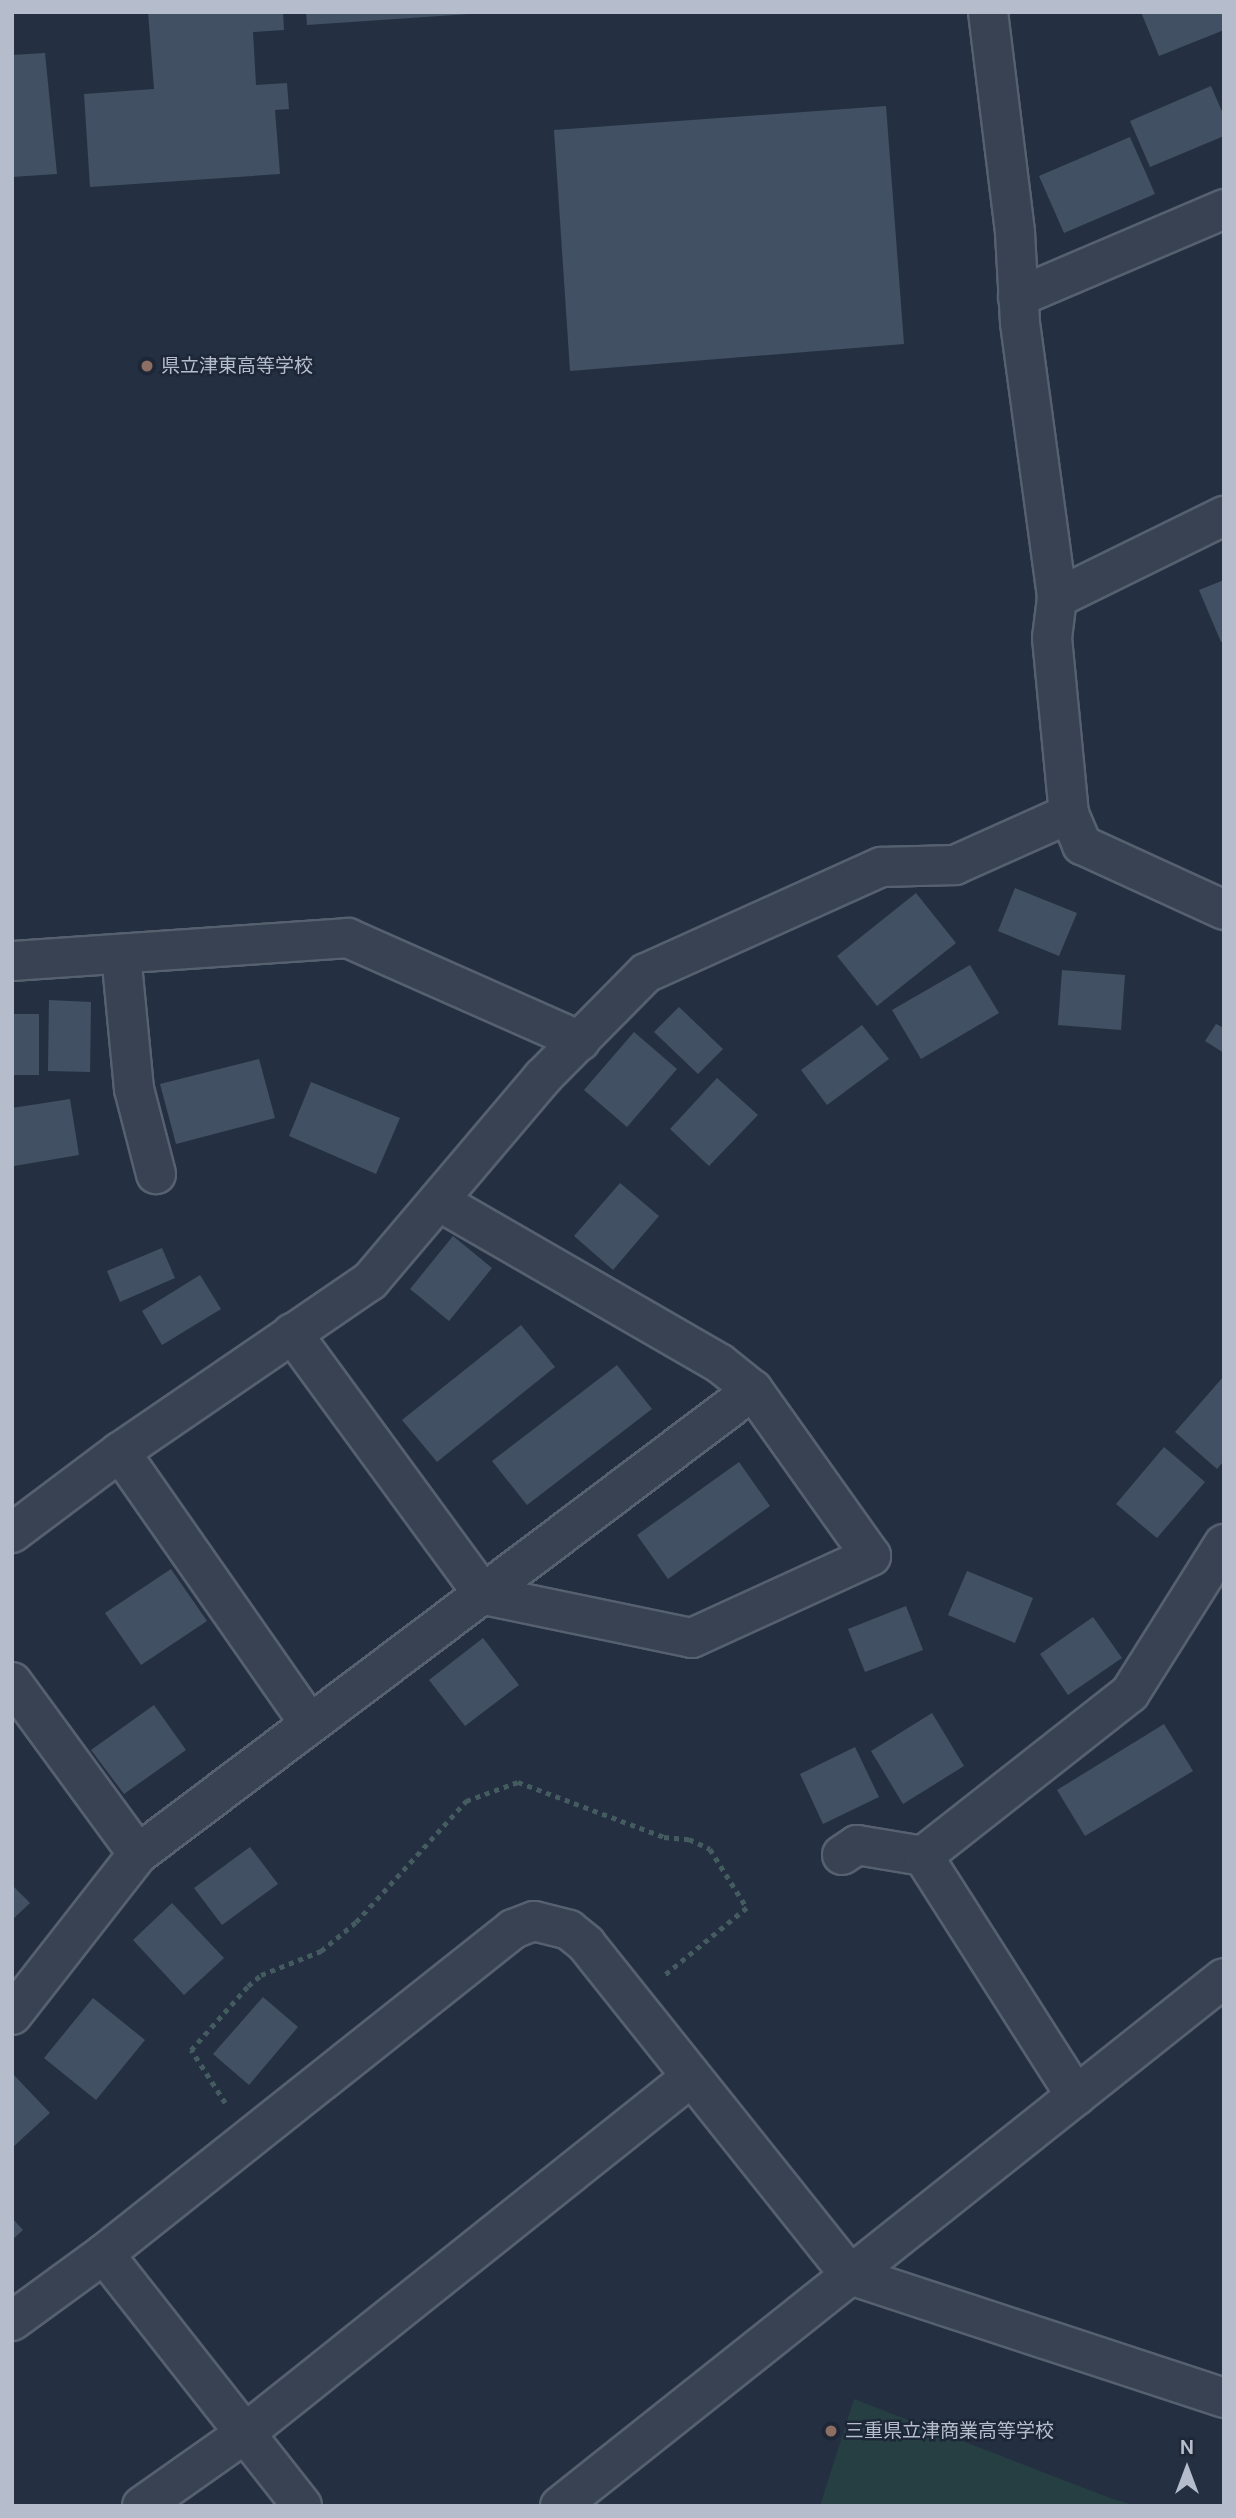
<!DOCTYPE html>
<html>
<head>
<meta charset="utf-8">
<style>
  body { margin:0 }
  #map { position:relative; width:1236px; height:2518px; overflow:hidden; background:#243042; font-family:"DM Sans","Noto Sans JP",sans-serif }
  div>[style] { position:absolute }
  .green>* { inset:0; background:#263f43 }
  .building>* { inset:0; background:#425064 }
  .path>* { height:4.5px; margin-top:-2.25px; transform-origin:0; background:repeating-linear-gradient(90deg,#445c60 0 5px,transparent 0 10px) }
  .roads { filter:drop-shadow(2px 0 #56606f) drop-shadow(-2px 0 #56606f) drop-shadow(0 2px #56606f) drop-shadow(0 -2px #56606f) }
  .minor>* { height:38px; margin:-19px; padding:0 19px; transform-origin:19px; border-radius:19px; background:#384252 }
  .tertiary>* { height:38px; margin:-19px; padding:0 19px; transform-origin:19px; border-radius:19px; background:#384252 }
  .dots>* { width:19px; height:19px; translate:-50% -50%; box-sizing:border-box; border:4px solid #1d2737; border-radius:50% }
  span { translate:-50% -50%; white-space:nowrap; text-align:center; line-height:1.15; -webkit-text-stroke:5px #1d2737; paint-order:stroke }
  .poi-label { font-size:19px; color:#b5bdcc }
  .left { translate:0 -50%; text-align:left }
  .frame { position:absolute; inset:0; border:14px solid #b5bdcc; pointer-events:none }
  .north { position:absolute; left:1152px; top:2434px; width:70px; height:70px; -webkit-text-stroke:5px #1d2737; paint-order:stroke; rotate:0deg; font-size:19px; font-weight:700; line-height:28px; text-align:center; color:#b5bdcc }
  .north::after { content:''; display:block; margin:auto; width:24px; height:32px; background:#b5bdcc; clip-path:polygon(50% 0,100% 100%,50% 72%,0 100%) }
</style>
</head>
<body>
<div id="map">
  <div class="green">
    <div style="clip-path:polygon(854px 2399px,1110px 2498px,1137px 2506px,820px 2506px)"></div>
  </div>
  <div class="building">
    <div style="clip-path:polygon(148px 12px,283px 12px,284px 30px,253px 32px,256px 85px,287px 83px,289px 109px,275px 110px,280px 174px,90px 187px,84px 94px,154px 89px)"></div>
    <div style="clip-path:polygon(306px 12px,469px 12px,469px 14px,307px 25px)"></div>
    <div style="clip-path:polygon(1141px 12px,1224px 12px,1224px 30px,1159px 56px)"></div>
    <div style="clip-path:polygon(45px 53px,57px 174px,12px 177px,12px 55px)"></div>
    <div style="clip-path:polygon(1211px 86px,1224px 116px,1224px 136px,1150px 167px,1130px 121px)"></div>
    <div style="clip-path:polygon(886px 106px,904px 344px,570px 371px,554px 130px)"></div>
    <div style="clip-path:polygon(1130px 137px,1155px 194px,1064px 233px,1039px 176px)"></div>
    <div style="clip-path:polygon(1224px 580px,1224px 641px,1221px 642px,1199px 590px)"></div>
    <div style="clip-path:polygon(1015px 888px,1077px 913px,1059px 956px,998px 931px)"></div>
    <div style="clip-path:polygon(916px 893px,956px 943px,877px 1006px,837px 956px)"></div>
    <div style="clip-path:polygon(970px 965px,999px 1013px,921px 1059px,892px 1010px)"></div>
    <div style="clip-path:polygon(1062px 970px,1125px 975px,1121px 1030px,1058px 1025px)"></div>
    <div style="clip-path:polygon(49px 1000px,91px 1002px,90px 1072px,48px 1071px)"></div>
    <div style="clip-path:polygon(679px 1007px,723px 1049px,698px 1074px,654px 1032px)"></div>
    <div style="clip-path:polygon(12px 1014px,39px 1014px,39px 1075px,12px 1075px)"></div>
    <div style="clip-path:polygon(1216px 1024px,1224px 1028px,1224px 1053px,1205px 1041px)"></div>
    <div style="clip-path:polygon(862px 1025px,889px 1059px,827px 1105px,801px 1070px)"></div>
    <div style="clip-path:polygon(634px 1032px,677px 1069px,627px 1127px,584px 1090px)"></div>
    <div style="clip-path:polygon(259px 1059px,275px 1118px,176px 1144px,160px 1084px)"></div>
    <div style="clip-path:polygon(717px 1078px,758px 1115px,709px 1166px,670px 1129px)"></div>
    <div style="clip-path:polygon(311px 1082px,400px 1118px,376px 1174px,289px 1136px)"></div>
    <div style="clip-path:polygon(70px 1099px,79px 1155px,14px 1166px,12px 1108px)"></div>
    <div style="clip-path:polygon(620px 1183px,659px 1216px,613px 1270px,574px 1236px)"></div>
    <div style="clip-path:polygon(453px 1236px,492px 1268px,449px 1321px,410px 1289px)"></div>
    <div style="clip-path:polygon(162px 1248px,175px 1278px,120px 1302px,107px 1271px)"></div>
    <div style="clip-path:polygon(200px 1275px,221px 1309px,162px 1345px,142px 1311px)"></div>
    <div style="clip-path:polygon(521px 1325px,555px 1367px,437px 1462px,402px 1420px)"></div>
    <div style="clip-path:polygon(617px 1365px,652px 1409px,527px 1505px,492px 1461px)"></div>
    <div style="clip-path:polygon(1224px 1376px,1224px 1461px,1217px 1469px,1175px 1432px)"></div>
    <div style="clip-path:polygon(1164px 1447px,1205px 1482px,1157px 1538px,1116px 1504px)"></div>
    <div style="clip-path:polygon(739px 1462px,770px 1506px,668px 1579px,637px 1535px)"></div>
    <div style="clip-path:polygon(171px 1569px,207px 1621px,141px 1665px,105px 1613px)"></div>
    <div style="clip-path:polygon(967px 1571px,1033px 1598px,1015px 1643px,948px 1615px)"></div>
    <div style="clip-path:polygon(906px 1606px,923px 1650px,865px 1672px,848px 1629px)"></div>
    <div style="clip-path:polygon(1093px 1617px,1122px 1658px,1068px 1695px,1040px 1654px)"></div>
    <div style="clip-path:polygon(483px 1638px,519px 1685px,465px 1726px,429px 1680px)"></div>
    <div style="clip-path:polygon(154px 1705px,186px 1750px,124px 1794px,91px 1750px)"></div>
    <div style="clip-path:polygon(932px 1713px,964px 1766px,903px 1804px,871px 1751px)"></div>
    <div style="clip-path:polygon(1164px 1724px,1193px 1771px,1085px 1836px,1057px 1790px)"></div>
    <div style="clip-path:polygon(855px 1747px,879px 1797px,823px 1824px,800px 1774px)"></div>
    <div style="clip-path:polygon(250px 1847px,278px 1884px,222px 1925px,194px 1888px)"></div>
    <div style="clip-path:polygon(12px 1885px,30px 1903px,12px 1920px)"></div>
    <div style="clip-path:polygon(172px 1903px,224px 1958px,184px 1995px,133px 1940px)"></div>
    <div style="clip-path:polygon(263px 1997px,298px 2027px,249px 2085px,213px 2054px)"></div>
    <div style="clip-path:polygon(93px 1998px,145px 2040px,96px 2100px,44px 2058px)"></div>
    <div style="clip-path:polygon(12px 2073px,50px 2113px,12px 2148px)"></div>
    <div style="clip-path:polygon(12px 2218px,23px 2230px,12px 2240px)"></div>
  </div>
  <div class="path">
    <div style="left:225px;top:2103px;width:63px;rotate:-122.7deg"></div>
    <div style="left:191px;top:2050px;width:86px;rotate:-48.3deg"></div>
    <div style="left:248px;top:1986px;width:17px;rotate:-40deg"></div>
    <div style="left:261px;top:1975px;width:65px;rotate:-21.8deg"></div>
    <div style="left:321px;top:1951px;width:45px;rotate:-39.6deg"></div>
    <div style="left:356px;top:1922px;width:164px;rotate:-47.7deg"></div>
    <div style="left:466px;top:1801px;width:55px;rotate:-20.1deg"></div>
    <div style="left:518px;top:1782px;width:156px;rotate:20.6deg"></div>
    <div style="left:664px;top:1837px;width:25px;rotate:5deg"></div>
    <div style="left:689px;top:1839px;width:23px;rotate:25deg"></div>
    <div style="left:710px;top:1849px;width:70px;rotate:57.9deg"></div>
    <div style="left:747px;top:1908px;width:107px;rotate:140.7deg"></div>
  </div>
  <div class="roads">
    <div class="minor">
      <div style="left:988px;top:12px;width:223px;rotate:83deg"></div>
      <div style="left:1015px;top:233px;width:90px;rotate:86.8deg"></div>
      <div style="left:1020px;top:323px;width:277px;rotate:82.3deg"></div>
      <div style="left:1057px;top:598px;width:40px;rotate:97.1deg"></div>
      <div style="left:1052px;top:638px;width:177px;rotate:84.5deg"></div>
      <div style="left:1069px;top:814px;width:34px;rotate:67deg"></div>
      <div style="left:1082px;top:845px;width:156px;rotate:24.6deg"></div>
      <div style="left:1018px;top:297px;width:224px;rotate:-23.1deg"></div>
      <div style="left:1057px;top:598px;width:186px;rotate:-26.2deg"></div>
      <div style="left:121px;top:954px;width:136px;rotate:84.5deg"></div>
      <div style="left:134px;top:1089px;width:88px;rotate:75.5deg"></div>
      <div style="left:12px;top:961px;width:337px;rotate:-3.9deg"></div>
      <div style="left:348px;top:938px;width:254px;rotate:23.9deg"></div>
      <div style="left:292px;top:1333px;width:325px;rotate:53.8deg"></div>
      <div style="left:484px;top:1595px;width:212px;rotate:11.7deg"></div>
      <div style="left:692px;top:1638px;width:197px;rotate:-24.6deg"></div>
      <div style="left:871px;top:1556px;width:204px;rotate:-125.4deg"></div>
      <div style="left:753px;top:1390px;width:43px;rotate:-141.5deg"></div>
      <div style="left:719px;top:1363px;width:324px;rotate:-150deg"></div>
      <div style="left:120px;top:1452px;width:330px;rotate:55.1deg"></div>
      <div style="left:12px;top:1533px;width:135px;rotate:-36.9deg"></div>
      <div style="left:120px;top:1452px;width:303px;rotate:-34.4deg"></div>
      <div style="left:370px;top:1281px;width:267px;rotate:-49.7deg"></div>
      <div style="left:543px;top:1077px;width:146px;rotate:-45.3deg"></div>
      <div style="left:646px;top:973px;width:258px;rotate:-24.3deg"></div>
      <div style="left:881px;top:867px;width:74px;rotate:-1.5deg"></div>
      <div style="left:955px;top:865px;width:125px;rotate:-24.1deg"></div>
      <div style="left:12px;top:1682px;width:213px;rotate:53.8deg"></div>
      <div style="left:842px;top:1855px;width:18px;rotate:-34deg"></div>
      <div style="left:857px;top:1845px;width:67px;rotate:9.5deg"></div>
      <div style="left:12px;top:2015px;width:204px;rotate:-52deg"></div>
      <div style="left:138px;top:1854px;width:770px;rotate:-37.03deg"></div>
      <div style="left:1076px;top:2096px;width:285px;rotate:-122.5deg"></div>
      <div style="left:923px;top:1856px;width:263px;rotate:-38.2deg"></div>
      <div style="left:1130px;top:1693px;width:176px;rotate:-57.8deg"></div>
      <div style="left:104px;top:2254px;width:320px;rotate:51.8deg"></div>
      <div style="left:12px;top:2321px;width:114px;rotate:-36.1deg"></div>
      <div style="left:104px;top:2254px;width:522px;rotate:-38.47deg"></div>
      <div style="left:513px;top:1929px;width:22px;rotate:-21deg"></div>
      <div style="left:534px;top:1921px;width:36px;rotate:14deg"></div>
      <div style="left:569px;top:1930px;width:22px;rotate:39deg"></div>
      <div style="left:586px;top:1944px;width:423px;rotate:51.4deg"></div>
      <div style="left:850px;top:2275px;width:394px;rotate:18.2deg"></div>
      <div style="left:142px;top:2506px;width:125px;rotate:-35.2deg"></div>
      <div style="left:244px;top:2434px;width:571px;rotate:-38.6deg"></div>
    </div>
    <div class="tertiary">
      <div style="left:560px;top:2506px;width:848px;rotate:-38.49deg"></div>
    </div>
  </div>
  <div class="dots">
    <div style="left:147px;top:366px;background:#8d6e63"></div>
    <div style="left:831px;top:2431px;background:#8d6e63"></div>
  </div>
  <div class="poi-label">
    <span class="left" style="left:161px;top:366px">県立津東高等学校</span>
    <span class="left" style="left:845px;top:2431px">三重県立津商業高等学校</span>
  </div>
  <div class="frame"></div>
  <div class="north">N</div>
</div>
</body>
</html>
